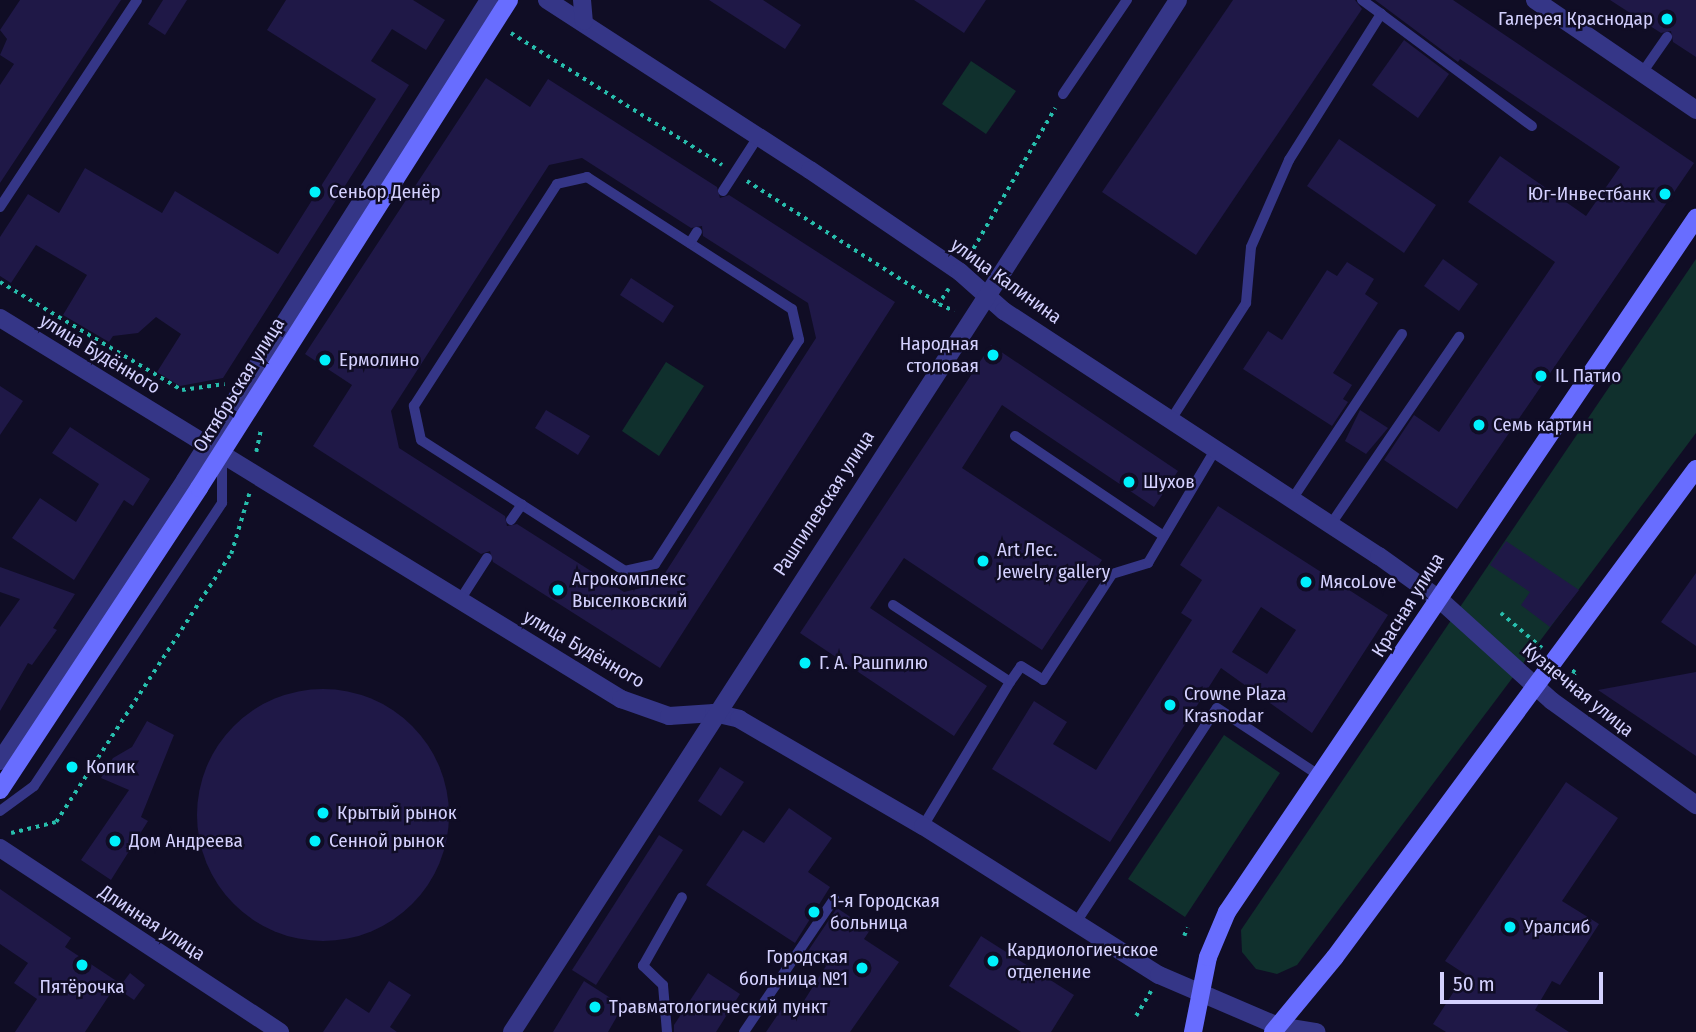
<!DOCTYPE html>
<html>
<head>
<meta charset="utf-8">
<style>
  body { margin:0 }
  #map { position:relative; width:1696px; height:1032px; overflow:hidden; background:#100d25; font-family:"Fira Sans Condensed",sans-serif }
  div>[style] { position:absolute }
  .green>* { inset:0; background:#10302d }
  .building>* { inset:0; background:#1f1847 }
  .round { border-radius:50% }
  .path>* { height:3.5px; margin-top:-1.75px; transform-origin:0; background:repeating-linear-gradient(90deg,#27bdac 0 3.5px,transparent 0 8.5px) }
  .service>* { height:10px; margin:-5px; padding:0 5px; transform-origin:5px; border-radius:5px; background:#353687 }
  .tertiary>* { height:18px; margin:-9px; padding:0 9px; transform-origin:9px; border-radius:9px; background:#353687 }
  .secondary>* { height:18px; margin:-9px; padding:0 9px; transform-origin:9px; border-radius:9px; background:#686dff }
  .dots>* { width:19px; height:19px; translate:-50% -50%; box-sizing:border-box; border:4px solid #100d25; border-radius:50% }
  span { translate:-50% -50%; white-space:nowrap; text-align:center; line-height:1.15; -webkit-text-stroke:5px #100d25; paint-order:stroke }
  .poi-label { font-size:19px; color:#d4d1ff }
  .right { translate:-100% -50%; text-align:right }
  .left { translate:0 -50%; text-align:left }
  .street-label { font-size:19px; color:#d4d1ff }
  .scale { position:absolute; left:1440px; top:972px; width:163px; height:32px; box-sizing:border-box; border:4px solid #d4d1ff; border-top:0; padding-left:9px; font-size:21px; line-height:24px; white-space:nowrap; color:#d4d1ff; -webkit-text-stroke:5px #100d25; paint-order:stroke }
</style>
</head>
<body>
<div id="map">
  <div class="green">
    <div style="clip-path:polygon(971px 61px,1016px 91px,986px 134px,942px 104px)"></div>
    <div style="clip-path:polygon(1696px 259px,1696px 433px,1297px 965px,1277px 974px,1256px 969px,1242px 952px,1241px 930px)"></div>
    <div style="clip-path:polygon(666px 362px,704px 386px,659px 456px,622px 431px)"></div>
    <div style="clip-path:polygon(1224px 735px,1280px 773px,1185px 917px,1128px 879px)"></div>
  </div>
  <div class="building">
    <div style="clip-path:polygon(20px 0,121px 0,0 183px,0 85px,14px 64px,0 55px,7px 39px,0 30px)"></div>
    <div style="clip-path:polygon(163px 0,187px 0,165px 35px,148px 24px)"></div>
    <div style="clip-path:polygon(286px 0,413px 0,445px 20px,426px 50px,392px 29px,371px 61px,409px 85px,223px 378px,180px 386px,157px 372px,181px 334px,156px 317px,138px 333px,113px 336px,109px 342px,63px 315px,87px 275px,36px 245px,11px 283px,0 276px,0 237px,28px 194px,59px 213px,85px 168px,162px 213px,175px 191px,278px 254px,376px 99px,267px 30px)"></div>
    <div style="clip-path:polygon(709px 0,763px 0,801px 25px,785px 49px)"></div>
    <div style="clip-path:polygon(914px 0,986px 0,964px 33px)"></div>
    <div style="clip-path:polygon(1233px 0,1355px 0,1362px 9px,1196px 255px,1102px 192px)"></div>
    <div style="clip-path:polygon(1375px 0,1453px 0,1694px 163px,1457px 509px,1384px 460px,1414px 415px,1439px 432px,1555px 262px,1468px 202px,1500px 156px,1586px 216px,1620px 167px,1460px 59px,1458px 62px)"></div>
    <div style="clip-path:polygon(1610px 0,1696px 0,1696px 57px,1673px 42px,1671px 31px,1661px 33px)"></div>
    <div style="clip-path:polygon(1404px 40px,1449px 74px,1418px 118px,1372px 85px)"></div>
    <div style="clip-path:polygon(evenodd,486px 78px,530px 107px,548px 79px,717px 187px,720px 198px,729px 195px,895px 302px,660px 668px,493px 562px,490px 551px,481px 554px,313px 446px,352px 385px,305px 354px,486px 78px,582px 158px,691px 228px,702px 226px,703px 236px,808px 303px,816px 338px,658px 584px,624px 592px,517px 524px,507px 526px,505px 516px,399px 448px,391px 411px,549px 165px,582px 158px)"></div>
    <div style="clip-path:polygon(1339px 139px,1436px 205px,1404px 253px,1307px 186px)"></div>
    <div style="clip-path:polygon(1443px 259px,1478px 284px,1459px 311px,1424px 286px)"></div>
    <div style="clip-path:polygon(1347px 262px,1374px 279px,1365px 294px,1378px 303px,1333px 373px,1352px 385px,1343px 399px,1348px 402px,1332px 426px,1243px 369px,1268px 331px,1282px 340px,1327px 270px,1337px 276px)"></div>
    <div style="clip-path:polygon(631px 278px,674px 306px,663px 323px,620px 295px)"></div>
    <div style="clip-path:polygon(991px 345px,1178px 471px,1154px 507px,1002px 405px,962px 468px,1102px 560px,1042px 650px,904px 558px,870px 608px,987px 686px,954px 736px,800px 633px)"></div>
    <div style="clip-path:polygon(0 386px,23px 401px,0 435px)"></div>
    <div style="clip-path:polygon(546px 410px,590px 436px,578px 455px,535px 428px)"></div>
    <div style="clip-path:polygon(1360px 410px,1388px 428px,1366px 454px,1345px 441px)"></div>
    <div style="clip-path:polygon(70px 427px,150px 479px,133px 506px,124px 500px,74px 580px,12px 538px,40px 498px,76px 522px,99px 484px,52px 453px)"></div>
    <div style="clip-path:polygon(evenodd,1218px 506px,1388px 615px,1312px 733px,1221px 668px,1110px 842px,992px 769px,1034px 701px,1067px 722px,1053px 744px,1096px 770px,1192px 620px,1181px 613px,1202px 580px,1180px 565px,1218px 506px,1261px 607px,1296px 630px,1267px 674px,1232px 652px,1261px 607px)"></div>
    <div style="clip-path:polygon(1506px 541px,1579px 590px,1550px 627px,1521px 605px,1530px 592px,1490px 565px)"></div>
    <div style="clip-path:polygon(0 567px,75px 594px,53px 628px,57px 630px,32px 665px,28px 663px,0 711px,0 627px,20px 599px,0 592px)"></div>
    <div style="clip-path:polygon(1696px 573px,1696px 646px,1661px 622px)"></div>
    <div style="clip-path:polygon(1696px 672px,1696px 756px,1598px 690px)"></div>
    <div class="round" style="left:197px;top:689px;width:252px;height:252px"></div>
    <div style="clip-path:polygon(147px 721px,174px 735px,141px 817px,148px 821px,111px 880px,81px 860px,129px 790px,101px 778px,113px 758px,132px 747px)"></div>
    <div style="clip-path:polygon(720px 767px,744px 782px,721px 816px,698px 801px)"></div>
    <div style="clip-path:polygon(1566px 782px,1618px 818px,1562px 901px,1599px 924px,1560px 985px,1552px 981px,1535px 1010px,1569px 1032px,1446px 1032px,1433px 1024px,1465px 974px,1445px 961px)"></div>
    <div style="clip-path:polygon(789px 808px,832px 838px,808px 872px,830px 887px,795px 943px,706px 885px,743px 830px,764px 843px)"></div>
    <div style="clip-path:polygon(659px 835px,683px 850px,596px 985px,572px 970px)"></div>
    <div style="clip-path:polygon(0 889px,71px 938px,65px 947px,118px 982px,85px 1032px,15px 1032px,37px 999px,14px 983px,28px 963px,0 944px)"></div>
    <div style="clip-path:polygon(837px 908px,870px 930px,864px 939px,899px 962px,850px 1032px,766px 1032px,783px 1007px,795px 1015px,826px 966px,808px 951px)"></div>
    <div style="clip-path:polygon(981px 936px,1074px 995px,1051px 1032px,1021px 1032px,949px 986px)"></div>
    <div style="clip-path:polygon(130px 973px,145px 985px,134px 1000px,118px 989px)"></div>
    <div style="clip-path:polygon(708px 973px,740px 994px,716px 1032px,674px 1032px,674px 1025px)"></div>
    <div style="clip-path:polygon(389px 981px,411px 995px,390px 1027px,397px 1032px,323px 1032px,346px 998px,369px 1013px)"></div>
    <div style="clip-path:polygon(584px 981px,623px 1006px,608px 1032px,553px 1032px)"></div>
  </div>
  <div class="path">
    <div style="left:511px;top:33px;width:249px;rotate:32deg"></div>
    <div style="left:747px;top:181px;width:228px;rotate:32.6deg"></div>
    <div style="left:969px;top:256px;width:171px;rotate:-59.8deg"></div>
    <div style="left:0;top:282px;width:212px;rotate:30.7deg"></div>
    <div style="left:182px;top:390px;width:43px;rotate:-7.9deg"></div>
    <div style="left:949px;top:289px;width:18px;rotate:124deg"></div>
    <div style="left:939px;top:304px;width:17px;rotate:25deg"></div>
    <div style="left:256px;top:452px;width:24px;rotate:-78deg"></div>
    <div style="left:1501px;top:613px;width:54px;rotate:40.5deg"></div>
    <div style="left:1563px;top:687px;width:18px;rotate:-49deg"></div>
    <div style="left:1575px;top:673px;width:5px;rotate:-143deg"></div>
    <div style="left:11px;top:833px;width:46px;rotate:-13.7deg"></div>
    <div style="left:56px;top:822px;width:320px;rotate:-56.9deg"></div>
    <div style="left:231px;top:554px;width:63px;rotate:-73.3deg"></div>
    <div style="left:1184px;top:936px;width:9px;rotate:-69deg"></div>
    <div style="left:1136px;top:1016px;width:29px;rotate:-59deg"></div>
  </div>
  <div class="service">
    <div style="left:1362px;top:0;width:24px;rotate:36deg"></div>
    <div style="left:1642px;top:73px;width:44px;rotate:-55.2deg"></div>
    <div style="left:1063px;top:94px;width:114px;rotate:-55.8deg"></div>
    <div style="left:587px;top:177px;width:244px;rotate:32.8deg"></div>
    <div style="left:792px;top:309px;width:32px;rotate:77deg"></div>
    <div style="left:799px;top:340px;width:266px;rotate:122.7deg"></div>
    <div style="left:655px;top:564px;width:31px;rotate:167deg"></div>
    <div style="left:625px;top:571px;width:242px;rotate:-147.3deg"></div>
    <div style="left:421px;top:440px;width:35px;rotate:-102deg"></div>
    <div style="left:414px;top:406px;width:264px;rotate:-57.2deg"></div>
    <div style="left:557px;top:184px;width:31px;rotate:-13deg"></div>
    <div style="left:723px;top:191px;width:64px;rotate:-57.1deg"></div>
    <div style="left:0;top:207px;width:248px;rotate:-56.5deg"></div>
    <div style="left:690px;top:243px;width:13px;rotate:-58deg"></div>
    <div style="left:1172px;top:418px;width:137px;rotate:-57.2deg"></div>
    <div style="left:1246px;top:303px;width:56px;rotate:-84.9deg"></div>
    <div style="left:1251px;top:247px;width:95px;rotate:-66.4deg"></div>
    <div style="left:1289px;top:160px;width:173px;rotate:-57.8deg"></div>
    <div style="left:1381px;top:14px;width:188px;rotate:36.6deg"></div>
    <div style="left:1015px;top:436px;width:179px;rotate:33.9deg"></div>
    <div style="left:1293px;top:498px;width:197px;rotate:-56.4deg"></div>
    <div style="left:511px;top:520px;width:19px;rotate:-55deg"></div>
    <div style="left:1331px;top:524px;width:227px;rotate:-55.6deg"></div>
    <div style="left:460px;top:600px;width:50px;rotate:-57.3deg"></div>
    <div style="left:893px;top:605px;width:140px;rotate:33.3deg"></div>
    <div style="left:1010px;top:682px;width:168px;rotate:121.1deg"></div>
    <div style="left:1010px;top:682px;width:19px;rotate:-55deg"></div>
    <div style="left:1021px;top:666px;width:26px;rotate:32deg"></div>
    <div style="left:1043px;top:680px;width:126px;rotate:-56.9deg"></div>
    <div style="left:1112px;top:574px;width:38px;rotate:-17deg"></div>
    <div style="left:1148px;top:563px;width:135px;rotate:-59.3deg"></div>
    <div style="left:0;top:811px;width:42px;rotate:-36.3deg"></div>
    <div style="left:34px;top:786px;width:340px;rotate:-56.4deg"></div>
    <div style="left:222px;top:503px;width:45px;rotate:-90deg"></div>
    <div style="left:1075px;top:924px;width:258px;rotate:-56.7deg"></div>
    <div style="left:1217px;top:708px;width:123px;rotate:33.4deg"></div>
    <div style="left:667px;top:1032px;width:47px;rotate:-94.9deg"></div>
    <div style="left:663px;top:985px;width:28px;rotate:-136deg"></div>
    <div style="left:643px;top:966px;width:79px;rotate:-60.5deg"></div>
    <div style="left:744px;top:1032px;width:161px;rotate:-55.9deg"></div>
  </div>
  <div class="tertiary">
    <div style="left:547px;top:0;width:313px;rotate:32.9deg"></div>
    <div style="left:810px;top:170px;width:181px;rotate:34.2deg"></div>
    <div style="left:960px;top:272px;width:59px;rotate:41.6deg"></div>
    <div style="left:1004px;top:311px;width:448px;rotate:33.2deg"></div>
    <div style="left:1379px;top:556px;width:74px;rotate:35.6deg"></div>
    <div style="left:1439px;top:599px;width:152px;rotate:42.1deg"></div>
    <div style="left:1552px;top:701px;width:178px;rotate:35.8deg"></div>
    <div style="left:582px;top:0;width:21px;rotate:85deg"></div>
    <div style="left:1535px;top:0;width:195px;rotate:34.3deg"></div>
    <div style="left:0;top:318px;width:729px;rotate:31.53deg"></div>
    <div style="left:621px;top:699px;width:51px;rotate:19.5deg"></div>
    <div style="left:669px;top:716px;width:45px;rotate:-3.8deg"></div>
    <div style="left:714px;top:713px;width:26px;rotate:13deg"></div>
    <div style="left:739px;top:719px;width:213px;rotate:30.2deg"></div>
    <div style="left:923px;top:826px;width:279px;rotate:32.3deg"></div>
    <div style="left:1159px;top:975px;width:129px;rotate:23.2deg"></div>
    <div style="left:1278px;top:1026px;width:39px;rotate:9deg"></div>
    <div style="left:0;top:761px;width:336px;rotate:-56.6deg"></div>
    <div style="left:185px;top:480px;width:568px;rotate:-57.65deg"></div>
    <div style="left:0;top:848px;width:335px;rotate:33.3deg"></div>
    <div style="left:512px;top:1032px;width:1228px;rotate:-57.16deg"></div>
  </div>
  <div class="secondary">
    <div style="left:0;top:790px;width:362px;rotate:-56.6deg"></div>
    <div style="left:199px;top:488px;width:578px;rotate:-57.57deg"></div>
    <div style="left:1193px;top:1032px;width:76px;rotate:-78.7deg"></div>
    <div style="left:1208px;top:957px;width:49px;rotate:-67.1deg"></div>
    <div style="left:1227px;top:912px;width:838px;rotate:-55.95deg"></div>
    <div style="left:1273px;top:1032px;width:97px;rotate:-50.4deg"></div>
    <div style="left:1335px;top:957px;width:607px;rotate:-53.51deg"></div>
  </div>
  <div class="dots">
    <div style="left:1667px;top:19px;background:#00f1fc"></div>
    <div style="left:315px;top:192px;background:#00f1fc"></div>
    <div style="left:1665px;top:194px;background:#00f1fc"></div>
    <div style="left:993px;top:355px;background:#00f1fc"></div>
    <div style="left:325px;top:360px;background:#00f1fc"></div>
    <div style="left:1541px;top:376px;background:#00f1fc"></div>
    <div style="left:1479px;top:425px;background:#00f1fc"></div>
    <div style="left:1129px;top:482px;background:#00f1fc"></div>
    <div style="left:983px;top:561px;background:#00f1fc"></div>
    <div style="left:1306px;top:582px;background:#00f1fc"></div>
    <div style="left:558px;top:590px;background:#00f1fc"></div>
    <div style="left:805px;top:663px;background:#00f1fc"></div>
    <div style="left:1170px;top:705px;background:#00f1fc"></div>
    <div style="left:72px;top:767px;background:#00f1fc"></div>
    <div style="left:323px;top:813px;background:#00f1fc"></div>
    <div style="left:115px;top:841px;background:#00f1fc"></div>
    <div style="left:315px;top:841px;background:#00f1fc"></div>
    <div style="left:814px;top:912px;background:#00f1fc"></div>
    <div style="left:1510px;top:927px;background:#00f1fc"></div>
    <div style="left:993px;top:961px;background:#00f1fc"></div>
    <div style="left:82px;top:965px;background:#00f1fc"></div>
    <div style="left:862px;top:968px;background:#00f1fc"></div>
    <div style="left:595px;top:1007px;background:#00f1fc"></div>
  </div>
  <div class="poi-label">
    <span class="right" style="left:1653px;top:19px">Галерея Краснодар</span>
    <span class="left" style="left:329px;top:192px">Сеньор Денёр</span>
    <span class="right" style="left:1651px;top:194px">Юг-Инвестбанк</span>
    <span class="right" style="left:979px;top:355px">Народная<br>столовая</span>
    <span class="left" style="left:339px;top:360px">Ермолино</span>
    <span class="left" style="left:1555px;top:376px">IL Патио</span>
    <span class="left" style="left:1493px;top:425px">Семь картин</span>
    <span class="left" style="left:1143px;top:482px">Шухов</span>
    <span class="left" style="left:997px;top:561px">Art Лес.<br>Jewelry gallery</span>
    <span class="left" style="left:572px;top:590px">Агрокомплекс<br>Выселковский</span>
    <span class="left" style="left:1320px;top:582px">МясоLove</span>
    <span class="left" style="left:819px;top:663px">Г. А. Рашпилю</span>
    <span class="left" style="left:1184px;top:705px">Crowne Plaza<br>Krasnodar</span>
    <span class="left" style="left:86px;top:767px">Копик</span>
    <span class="left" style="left:337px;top:813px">Крытый рынок</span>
    <span class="left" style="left:129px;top:841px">Дом Андреева</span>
    <span class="left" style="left:329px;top:841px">Сенной рынок</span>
    <span class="left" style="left:830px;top:912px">1-я Городская<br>больница</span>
    <span class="left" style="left:1524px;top:927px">Уралсиб</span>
    <span class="left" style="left:1007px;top:961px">Кардиологиечское<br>отделение</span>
    <span class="right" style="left:848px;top:968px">Городская<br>больница №1</span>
    <span style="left:82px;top:987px">Пятёрочка</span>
    <span class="left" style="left:609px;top:1007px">Травматологический пункт</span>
  </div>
  <div class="street-label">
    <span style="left:1006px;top:281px;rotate:36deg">улица Калинина</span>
    <span style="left:100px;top:354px;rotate:31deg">улица Будённого</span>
    <span style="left:239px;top:385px;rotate:-58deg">Октябрьская улица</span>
    <span style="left:824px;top:503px;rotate:-57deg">Рашпилевская улица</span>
    <span style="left:1408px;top:605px;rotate:-58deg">Красная улица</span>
    <span style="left:584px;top:649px;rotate:30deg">улица Будённого</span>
    <span style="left:1578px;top:690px;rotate:39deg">Кузнечная улица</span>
    <span style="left:152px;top:923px;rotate:33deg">Длинная улица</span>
  </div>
  <div class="scale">50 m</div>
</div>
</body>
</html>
